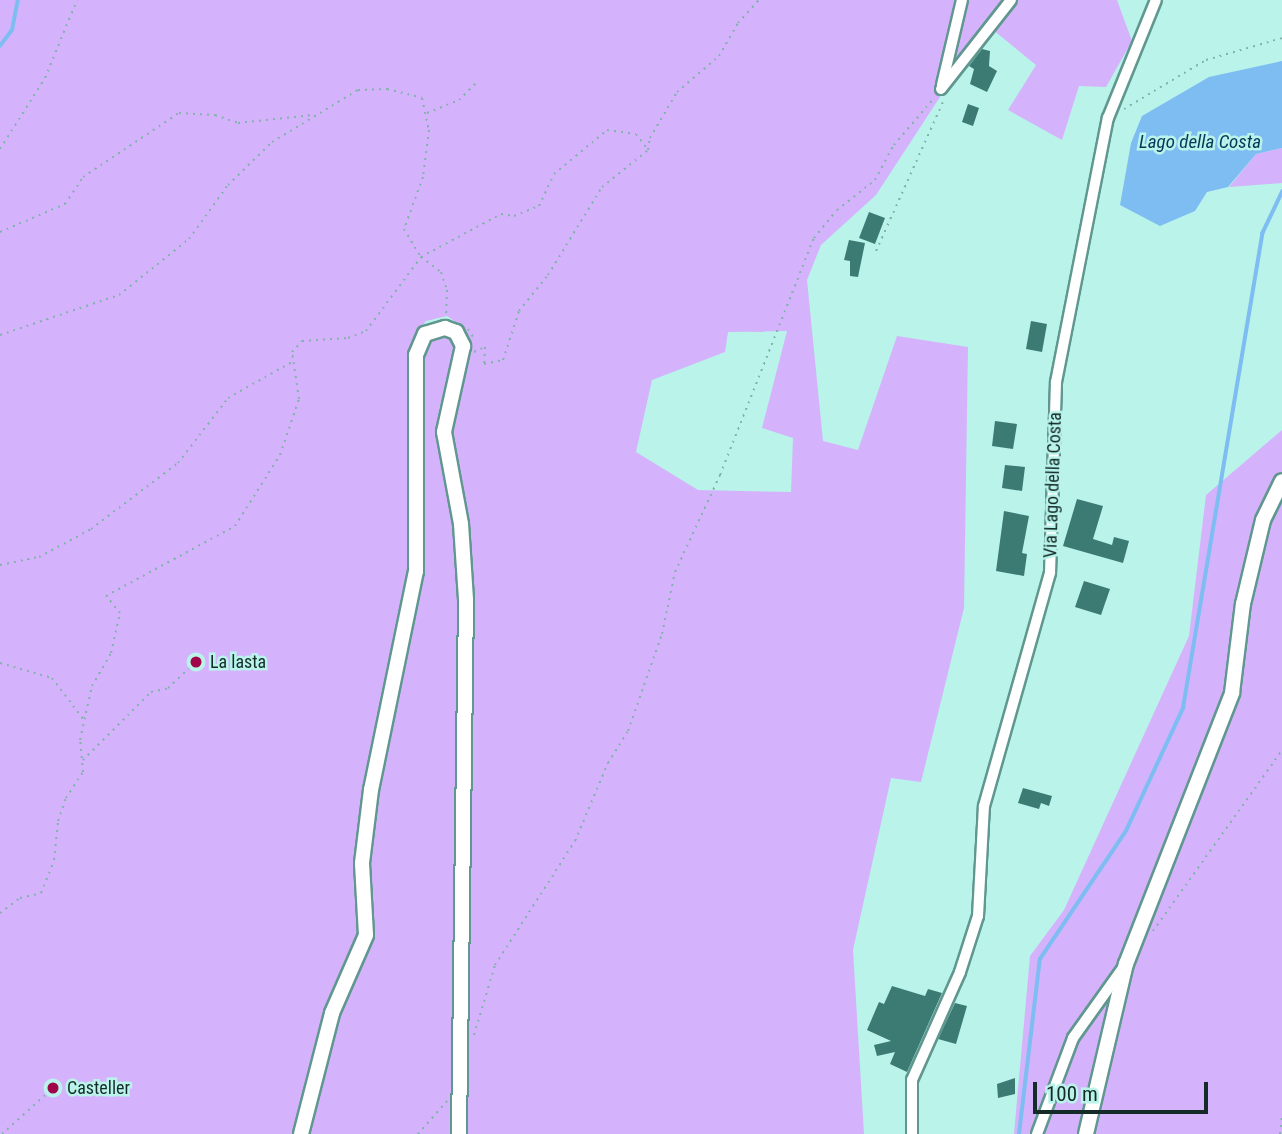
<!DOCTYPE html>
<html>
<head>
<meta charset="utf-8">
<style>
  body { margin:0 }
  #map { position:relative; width:1282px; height:1134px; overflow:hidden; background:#b9f3ea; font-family:"Roboto Condensed",sans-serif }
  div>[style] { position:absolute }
  .green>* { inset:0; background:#d4b3fc }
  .water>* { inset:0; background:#7ebdf2 }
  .stream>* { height:3.5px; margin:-1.75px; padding:0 1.75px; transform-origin:1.75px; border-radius:1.75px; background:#7ebdf2 }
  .building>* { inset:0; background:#3c7b74 }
  .path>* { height:2px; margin-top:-1px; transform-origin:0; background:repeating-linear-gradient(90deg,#83b2ab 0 2px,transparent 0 7px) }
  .roads { filter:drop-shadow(2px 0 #60978f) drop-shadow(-2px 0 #60978f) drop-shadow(0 2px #60978f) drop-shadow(0 -2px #60978f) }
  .street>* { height:10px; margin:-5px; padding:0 5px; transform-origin:5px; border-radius:5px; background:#fff }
  .secondary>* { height:14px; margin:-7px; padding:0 7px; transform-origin:7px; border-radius:7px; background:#fff }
  .dots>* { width:19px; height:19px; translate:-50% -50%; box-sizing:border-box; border:4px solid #b9f3ea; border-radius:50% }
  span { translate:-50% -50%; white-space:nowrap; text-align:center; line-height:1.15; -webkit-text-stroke:5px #b9f3ea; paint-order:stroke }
  .street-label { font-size:18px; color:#142b28 }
  .poi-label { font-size:18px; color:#142b28 }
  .left { translate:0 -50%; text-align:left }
  .water-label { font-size:19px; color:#04375a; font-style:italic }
  .scale { position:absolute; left:1033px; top:1082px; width:175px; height:32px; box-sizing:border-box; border:4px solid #142b28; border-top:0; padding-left:9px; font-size:21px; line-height:24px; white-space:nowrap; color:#142b28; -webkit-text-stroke:5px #b9f3ea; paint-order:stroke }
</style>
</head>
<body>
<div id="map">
  <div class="green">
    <div style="clip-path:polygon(evenodd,0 0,1117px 0,1132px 41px,1106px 87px,1079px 86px,1062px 140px,1008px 110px,1036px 65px,987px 25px,876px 195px,821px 245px,807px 280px,823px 441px,858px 450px,897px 336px,968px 347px,964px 608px,921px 782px,891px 778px,853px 950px,864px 1134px,465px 1134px,471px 600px,450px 432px,469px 346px,460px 325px,447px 316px,426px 321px,411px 342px,409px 570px,364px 789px,355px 863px,358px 934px,325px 1011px,293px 1134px,0 1134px,0 0,787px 331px,762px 428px,793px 438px,791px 492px,698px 490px,636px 452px,652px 380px,725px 352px,728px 332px,787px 331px)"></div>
    <div style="clip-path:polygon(1282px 148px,1282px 183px,1229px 187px,1256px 154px)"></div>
    <div style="clip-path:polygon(439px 334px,454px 342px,456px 354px,439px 409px,438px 432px,455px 525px,459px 600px,452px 1134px,308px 1134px,339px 1016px,373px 936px,369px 863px,378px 791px,423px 572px,423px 355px,431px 338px)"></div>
    <div style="clip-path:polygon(1282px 430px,1282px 1134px,1014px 1134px,1030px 956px,1064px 910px,1189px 636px,1206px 495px)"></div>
  </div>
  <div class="water">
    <div style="clip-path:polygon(1282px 61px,1282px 148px,1256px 154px,1228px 187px,1207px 192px,1195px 211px,1160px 226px,1120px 205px,1131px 143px,1142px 116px,1209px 77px)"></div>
  </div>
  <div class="stream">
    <div style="left:0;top:46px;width:20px;rotate:-53deg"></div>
    <div style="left:12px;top:30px;width:31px;rotate:-79deg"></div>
    <div style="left:1019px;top:1134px;width:176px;rotate:-83.2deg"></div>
    <div style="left:1040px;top:959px;width:154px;rotate:-56.1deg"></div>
    <div style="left:1126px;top:831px;width:136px;rotate:-65.1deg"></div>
    <div style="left:1183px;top:708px;width:481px;rotate:-80.5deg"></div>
    <div style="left:1262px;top:234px;width:47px;rotate:-64.5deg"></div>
  </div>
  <div class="building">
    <div style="clip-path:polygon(982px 49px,990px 51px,989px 66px,997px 71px,987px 92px,970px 84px,974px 69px,969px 66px)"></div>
    <div style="clip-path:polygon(968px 104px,979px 108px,973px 126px,962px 122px)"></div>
    <div style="clip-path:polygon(869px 212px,885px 218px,875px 244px,859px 238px)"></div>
    <div style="clip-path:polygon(849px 240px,865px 243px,858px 277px,850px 276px,850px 261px,844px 260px)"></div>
    <div style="clip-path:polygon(1031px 321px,1047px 324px,1042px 352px,1026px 349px)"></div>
    <div style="clip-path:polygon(995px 421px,1017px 424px,1013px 449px,992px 446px)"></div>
    <div style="clip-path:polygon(1005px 465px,1025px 467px,1022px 491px,1002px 488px)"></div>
    <div style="clip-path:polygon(1077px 499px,1103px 506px,1093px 539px,1112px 545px,1114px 537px,1129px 541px,1123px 563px,1063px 546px)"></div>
    <div style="clip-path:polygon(1004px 511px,1029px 516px,1022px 553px,1027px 554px,1024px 576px,996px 571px)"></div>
    <div style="clip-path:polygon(1084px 581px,1110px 589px,1101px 615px,1075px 607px)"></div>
    <div style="clip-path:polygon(1023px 788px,1052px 796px,1049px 806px,1041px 803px,1039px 809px,1018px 803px)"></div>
    <div style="clip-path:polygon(892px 986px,925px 996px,928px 989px,942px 993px,907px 1072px,890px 1064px,895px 1052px,877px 1056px,874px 1045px,891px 1041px,867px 1030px,879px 1002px,884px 1004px)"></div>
    <div style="clip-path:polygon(955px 1003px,967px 1006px,956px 1044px,938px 1039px)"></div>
    <div style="clip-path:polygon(1015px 1078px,1015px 1094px,998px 1098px,997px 1084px)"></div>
  </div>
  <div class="path">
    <div style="left:1124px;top:109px;width:96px;rotate:-30.9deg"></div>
    <div style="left:1206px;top:60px;width:79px;rotate:-16.1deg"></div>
    <div style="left:427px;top:113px;width:35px;rotate:-22deg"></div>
    <div style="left:459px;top:100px;width:25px;rotate:-45deg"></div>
    <div style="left:0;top:149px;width:84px;rotate:-57.6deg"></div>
    <div style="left:45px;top:78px;width:84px;rotate:-67.7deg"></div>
    <div style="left:0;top:232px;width:71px;rotate:-23.3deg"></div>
    <div style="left:65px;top:204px;width:32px;rotate:-56deg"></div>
    <div style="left:83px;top:177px;width:115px;rotate:-33.7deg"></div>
    <div style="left:179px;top:113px;width:36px;rotate:3deg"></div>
    <div style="left:215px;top:115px;width:24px;rotate:19deg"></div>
    <div style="left:238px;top:123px;width:76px;rotate:-6deg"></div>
    <div style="left:876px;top:251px;width:166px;rotate:-65.8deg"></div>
    <div style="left:468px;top:329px;width:9px;rotate:58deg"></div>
    <div style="left:0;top:335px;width:126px;rotate:-18.6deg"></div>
    <div style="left:119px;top:295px;width:90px;rotate:-38.7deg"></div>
    <div style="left:189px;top:239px;width:67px;rotate:-54.2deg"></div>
    <div style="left:228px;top:185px;width:62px;rotate:-44.3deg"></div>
    <div style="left:272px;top:142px;width:100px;rotate:-31.2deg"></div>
    <div style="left:358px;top:90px;width:29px;rotate:-2deg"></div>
    <div style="left:387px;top:89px;width:36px;rotate:14deg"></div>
    <div style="left:422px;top:98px;width:33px;rotate:78deg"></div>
    <div style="left:429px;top:130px;width:47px;rotate:97.3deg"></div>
    <div style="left:423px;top:177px;width:55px;rotate:110.1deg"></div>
    <div style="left:404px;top:229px;width:33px;rotate:59deg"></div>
    <div style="left:421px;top:257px;width:25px;rotate:37deg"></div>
    <div style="left:441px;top:272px;width:19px;rotate:72deg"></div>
    <div style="left:447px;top:290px;width:26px;rotate:92deg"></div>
    <div style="left:474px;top:352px;width:12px;rotate:-24deg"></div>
    <div style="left:485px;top:347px;width:17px;rotate:93deg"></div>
    <div style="left:484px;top:364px;width:19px;rotate:-12deg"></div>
    <div style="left:503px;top:360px;width:52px;rotate:-71.9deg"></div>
    <div style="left:519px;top:311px;width:46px;rotate:-51.1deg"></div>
    <div style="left:548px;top:275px;width:103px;rotate:-58.5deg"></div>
    <div style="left:602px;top:187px;width:58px;rotate:-38.7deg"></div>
    <div style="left:0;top:565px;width:40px;rotate:-12deg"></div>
    <div style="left:39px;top:557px;width:59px;rotate:-28.3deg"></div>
    <div style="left:91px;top:529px;width:109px;rotate:-37.2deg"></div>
    <div style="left:178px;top:463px;width:82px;rotate:-52.4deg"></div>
    <div style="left:228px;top:398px;width:73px;rotate:-29.4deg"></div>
    <div style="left:0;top:663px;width:54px;rotate:16.1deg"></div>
    <div style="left:52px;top:678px;width:53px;rotate:52.7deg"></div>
    <div style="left:83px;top:760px;width:96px;rotate:-45deg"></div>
    <div style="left:151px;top:692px;width:17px;rotate:-13deg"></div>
    <div style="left:168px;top:688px;width:38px;rotate:-43deg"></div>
    <div style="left:0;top:913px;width:25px;rotate:-37deg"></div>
    <div style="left:20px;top:898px;width:22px;rotate:-13deg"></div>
    <div style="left:41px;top:893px;width:35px;rotate:-68deg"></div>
    <div style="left:54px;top:860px;width:39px;rotate:-84deg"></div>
    <div style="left:58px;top:821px;width:24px;rotate:-71deg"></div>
    <div style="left:66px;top:798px;width:31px;rotate:-57deg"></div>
    <div style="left:83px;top:772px;width:32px;rotate:-95deg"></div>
    <div style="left:80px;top:740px;width:55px;rotate:-77.5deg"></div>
    <div style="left:92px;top:686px;width:38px;rotate:-60deg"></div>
    <div style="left:111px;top:653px;width:41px;rotate:-77.3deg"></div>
    <div style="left:120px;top:613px;width:22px;rotate:-129deg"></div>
    <div style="left:106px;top:596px;width:147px;rotate:-28.5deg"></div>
    <div style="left:235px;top:526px;width:84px;rotate:-57.6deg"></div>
    <div style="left:280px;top:455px;width:59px;rotate:-71.3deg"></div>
    <div style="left:299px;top:399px;width:48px;rotate:-98.5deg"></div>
    <div style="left:292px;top:352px;width:15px;rotate:-48deg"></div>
    <div style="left:302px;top:341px;width:46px;rotate:-3.7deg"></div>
    <div style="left:348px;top:338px;width:19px;rotate:-21deg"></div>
    <div style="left:366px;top:331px;width:92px;rotate:-53.4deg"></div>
    <div style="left:421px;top:257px;width:91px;rotate:-28.3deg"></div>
    <div style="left:501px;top:214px;width:13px;rotate:9deg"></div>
    <div style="left:514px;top:216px;width:27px;rotate:-22deg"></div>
    <div style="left:539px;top:206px;width:35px;rotate:-65deg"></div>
    <div style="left:554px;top:174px;width:69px;rotate:-39.7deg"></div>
    <div style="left:607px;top:130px;width:29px;rotate:8deg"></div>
    <div style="left:636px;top:134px;width:20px;rotate:53deg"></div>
    <div style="left:648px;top:150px;width:12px;rotate:-81deg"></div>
    <div style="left:650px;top:138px;width:53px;rotate:-59.6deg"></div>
    <div style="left:677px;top:92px;width:55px;rotate:-40.6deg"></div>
    <div style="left:719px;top:56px;width:38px;rotate:-60deg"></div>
    <div style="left:738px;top:23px;width:31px;rotate:-48deg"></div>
    <div style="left:1153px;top:931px;width:222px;rotate:-54.5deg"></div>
    <div style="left:474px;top:1035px;width:73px;rotate:-73.3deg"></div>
    <div style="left:495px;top:965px;width:148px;rotate:-57.2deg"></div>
    <div style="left:575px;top:841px;width:85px;rotate:-67.1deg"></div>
    <div style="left:608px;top:763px;width:38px;rotate:-58deg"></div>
    <div style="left:628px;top:731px;width:103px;rotate:-70.7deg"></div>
    <div style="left:662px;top:634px;width:63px;rotate:-78.2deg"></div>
    <div style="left:675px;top:572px;width:107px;rotate:-65.1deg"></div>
    <div style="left:720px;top:475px;width:255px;rotate:-68.4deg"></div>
    <div style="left:814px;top:238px;width:36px;rotate:-51deg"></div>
    <div style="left:837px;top:210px;width:48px;rotate:-38.3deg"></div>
    <div style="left:875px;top:180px;width:40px;rotate:-62deg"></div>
    <div style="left:894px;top:145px;width:62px;rotate:-49.6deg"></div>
    <div style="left:2px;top:1134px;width:69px;rotate:-42deg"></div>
    <div style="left:418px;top:1134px;width:44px;rotate:-48.7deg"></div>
    <div style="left:1280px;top:1134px;width:18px;rotate:-84deg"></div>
  </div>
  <div class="roads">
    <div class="street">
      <div style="left:942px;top:85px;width:87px;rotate:-76.8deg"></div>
      <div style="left:941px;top:89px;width:113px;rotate:-51.8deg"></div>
      <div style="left:912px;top:1134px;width:54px;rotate:-90deg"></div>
      <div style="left:912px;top:1080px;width:118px;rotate:-66deg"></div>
      <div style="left:960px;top:972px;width:59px;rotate:-72.2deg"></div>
      <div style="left:978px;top:916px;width:110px;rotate:-86.9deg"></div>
      <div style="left:984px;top:806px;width:242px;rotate:-74.2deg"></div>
      <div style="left:1050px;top:573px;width:191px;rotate:-88.2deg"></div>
      <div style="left:1056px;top:382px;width:269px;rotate:-78.9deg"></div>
      <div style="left:1108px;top:118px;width:127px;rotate:-67.9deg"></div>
      <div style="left:1037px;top:1134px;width:103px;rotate:-69.4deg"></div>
      <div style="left:1073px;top:1038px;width:86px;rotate:-54.5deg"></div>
    </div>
    <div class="secondary">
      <div style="left:301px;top:1134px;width:125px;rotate:-75.6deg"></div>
      <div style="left:332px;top:1013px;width:85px;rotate:-66.4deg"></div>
      <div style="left:366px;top:935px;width:72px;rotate:-93.2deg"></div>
      <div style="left:362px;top:863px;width:74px;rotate:-83deg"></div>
      <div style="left:371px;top:790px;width:224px;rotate:-78.4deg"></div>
      <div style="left:416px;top:571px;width:216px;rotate:-90deg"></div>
      <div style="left:416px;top:355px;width:23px;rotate:-67deg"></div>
      <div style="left:425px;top:334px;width:21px;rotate:-17deg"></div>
      <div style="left:445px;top:328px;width:12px;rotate:20deg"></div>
      <div style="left:456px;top:332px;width:16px;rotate:63deg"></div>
      <div style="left:463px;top:346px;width:88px;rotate:102.5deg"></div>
      <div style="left:444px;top:432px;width:94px;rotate:79.5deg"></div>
      <div style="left:461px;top:524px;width:76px;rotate:86.2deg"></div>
      <div style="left:466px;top:600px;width:534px;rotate:90.75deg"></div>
      <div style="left:1086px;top:1134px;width:175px;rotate:-76.8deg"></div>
      <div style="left:1126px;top:964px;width:291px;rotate:-68.6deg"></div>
      <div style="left:1232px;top:693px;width:90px;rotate:-83deg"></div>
      <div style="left:1243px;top:604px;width:86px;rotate:-76.6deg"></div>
      <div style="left:1263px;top:520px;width:43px;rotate:-64deg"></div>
    </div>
  </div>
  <div class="dots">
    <div style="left:196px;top:662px;background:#a00549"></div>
    <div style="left:53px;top:1088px;background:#a00549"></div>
  </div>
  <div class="street-label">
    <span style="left:1053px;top:485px;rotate:-88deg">Via Lago della Costa</span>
  </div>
  <div class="poi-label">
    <span class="left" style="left:210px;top:662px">La lasta</span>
    <span class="left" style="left:67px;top:1088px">Casteller</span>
  </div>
  <div class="water-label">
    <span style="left:1200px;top:142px">Lago della Costa</span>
  </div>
  <div class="scale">100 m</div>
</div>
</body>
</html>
